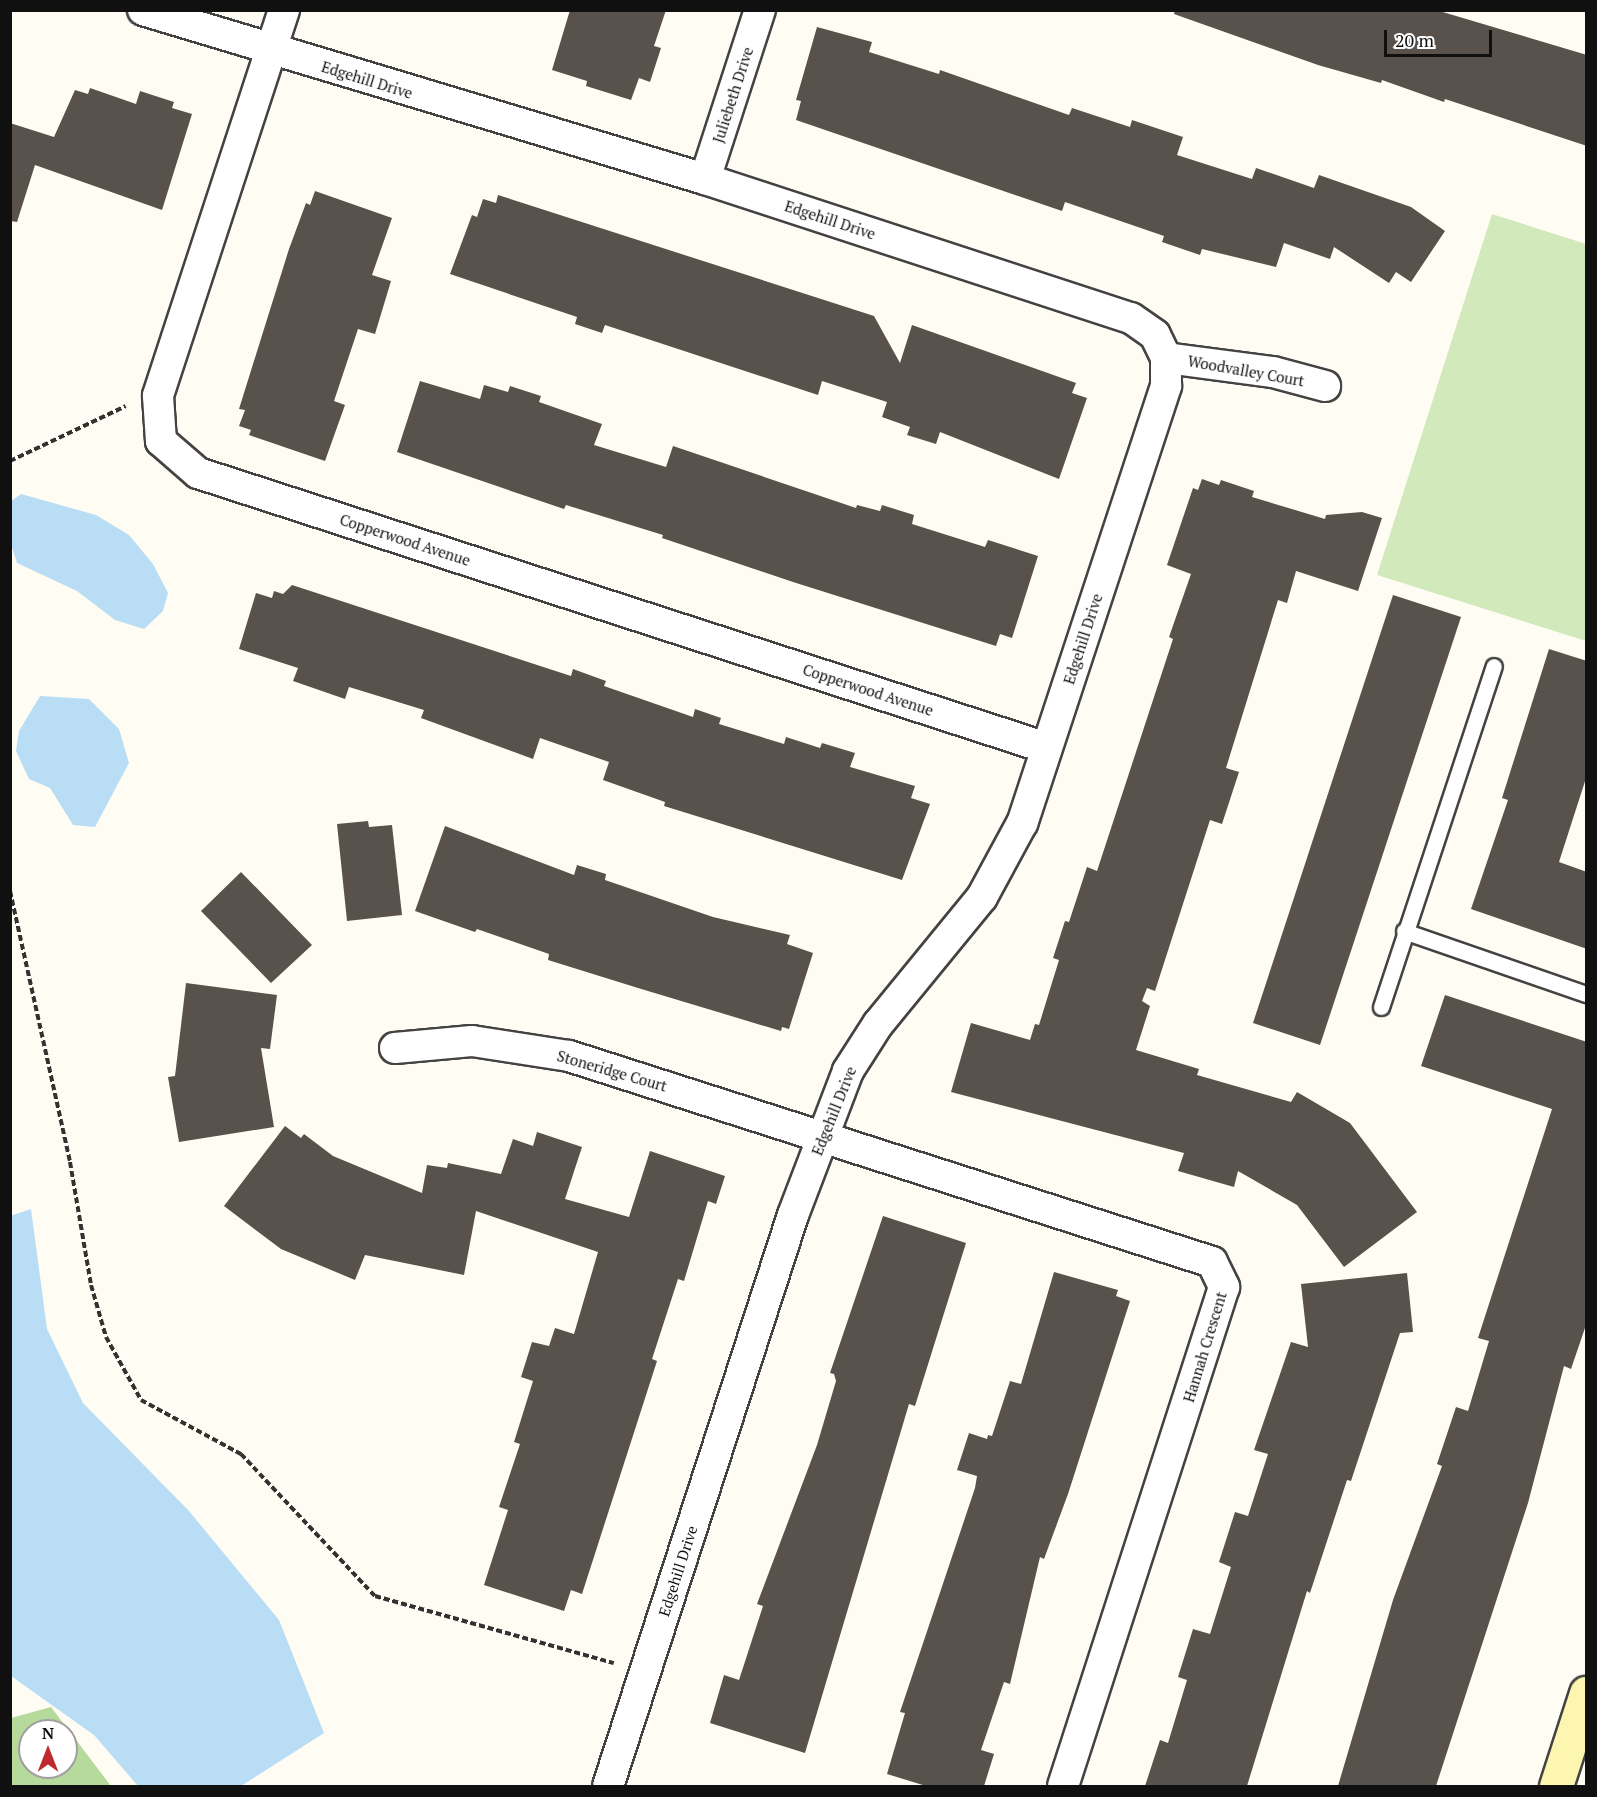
<!DOCTYPE html>
<html>
<head>
<meta charset="utf-8">
<style>
  body { margin:0 }
  #map { position:relative; width:1597px; height:1797px; overflow:hidden; background:#fffdf3; font-family:"PT Serif",serif }
  div>[style] { position:absolute }
  .green>* { inset:0; background:#d2e9bc }
  .forest>* { inset:0; background:#b6da9c }
  .water>* { inset:0; background:#b8ddf5 }
  .building>* { inset:0; background:#58514c }
  .path>* { height:4px; margin-top:-2px; transform-origin:0; background:repeating-linear-gradient(90deg,#323232 0 6px,transparent 0 9px) }
  .roads { filter:drop-shadow(2px 0 #434343) drop-shadow(-2px 0 #434343) drop-shadow(0 2px #434343) drop-shadow(0 -2px #434343) }
  .service>* { height:15px; margin:-7.5px; padding:0 7.5px; transform-origin:7.5px; border-radius:7.5px; background:#fff }
  .minor>* { height:30px; margin:-15px; padding:0 15px; transform-origin:15px; border-radius:15px; background:#fff }
  .secondary>* { height:33px; margin:-16.5px; padding:0 16.5px; transform-origin:16.5px; border-radius:16.5px; background:#fdf6b0 }
  span { translate:-50% -50%; white-space:nowrap; text-align:center; line-height:1.15; -webkit-text-stroke:6px #fff; paint-order:stroke }
  .street-label { font-size:15px; color:#101010 }
  .frame { position:absolute; inset:0; border:12px solid #101010; pointer-events:none }
  .north { position:absolute; left:18px; top:1719px; width:60px; height:60px; box-sizing:border-box; background:#fff; border:2px solid #9f9f9f; border-radius:50%; rotate:0deg; font-size:16px; font-weight:700; line-height:24px; text-align:center; color:#101010 }
  .north::after { content:''; display:block; margin:auto; width:21px; height:27px; background:#be2a2d; clip-path:polygon(50% 0,100% 100%,50% 72%,0 100%) }
  .scale { position:absolute; left:1384px; top:30px; width:108px; height:27px; box-sizing:border-box; border:3px solid #101010; border-top:0; padding-left:8px; font-size:18px; line-height:21px; white-space:nowrap; color:#101010; -webkit-text-stroke:4px #fff; paint-order:stroke }
</style>
</head>
<body>
<div id="map">
  <div class="green">
    <div style="clip-path:polygon(1492px 214px,1586px 244px,1586px 641px,1377px 575px)"></div>
  </div>
  <div class="forest">
    <div style="clip-path:polygon(evenodd,51px 1707px,111px 1786px,11px 1786px,11px 1718px,51px 1707px,30px 1731px,66px 1731px,66px 1767px,30px 1767px,30px 1731px)"></div>
  </div>
  <div class="water">
    <div style="clip-path:polygon(21px 494px,96px 515px,129px 535px,153px 564px,168px 593px,163px 611px,144px 629px,115px 620px,77px 591px,17px 563px,11px 544px,11px 501px)"></div>
    <div style="clip-path:polygon(40px 696px,89px 699px,119px 729px,129px 763px,95px 827px,73px 825px,50px 788px,29px 779px,16px 751px,19px 731px)"></div>
    <div style="clip-path:polygon(31px 1209px,47px 1329px,83px 1403px,189px 1511px,279px 1620px,324px 1733px,241px 1786px,138px 1786px,94px 1735px,11px 1676px,10px 1216px)"></div>
  </div>
  <div class="building">
    <div style="clip-path:polygon(570px 10px,666px 10px,654px 46px,661px 48px,650px 82px,639px 78px,631px 100px,586px 86px,587px 81px,552px 70px)"></div>
    <div style="clip-path:polygon(1175px 10px,1436px 10px,1587px 55px,1587px 146px,1445px 99px,1444px 102px,1382px 80px,1381px 83px,1318px 65px,1174px 14px)"></div>
    <div style="clip-path:polygon(817px 27px,872px 42px,869px 52px,939px 74px,940px 70px,1069px 115px,1072px 108px,1130px 127px,1132px 120px,1183px 137px,1177px 155px,1252px 179px,1256px 168px,1314px 188px,1319px 175px,1411px 207px,1445px 231px,1411px 282px,1396px 272px,1389px 283px,1334px 247px,1330px 259px,1284px 243px,1276px 267px,1202px 249px,1200px 255px,1162px 242px,1164px 236px,1065px 202px,1062px 211px,796px 120px,801px 101px,796px 100px)"></div>
    <div style="clip-path:polygon(90px 88px,136px 104px,140px 91px,174px 102px,172px 108px,192px 114px,162px 210px,35px 165px,17px 222px,10px 221px,10px 123px,54px 137px,75px 90px,88px 94px)"></div>
    <div style="clip-path:polygon(315px 191px,392px 218px,372px 275px,391px 281px,375px 334px,358px 329px,334px 401px,345px 405px,325px 461px,249px 435px,251px 430px,239px 426px,245px 410px,239px 409px,289px 249px,306px 203px,310px 205px)"></div>
    <div style="clip-path:polygon(498px 195px,874px 316px,900px 363px,912px 325px,1076px 383px,1072px 393px,1087px 398px,1059px 479px,940px 432px,936px 444px,907px 435px,910px 427px,882px 417px,887px 402px,822px 381px,818px 395px,605px 325px,602px 333px,575px 324px,577px 317px,450px 274px,472px 215px,477px 217px,483px 199px,496px 203px)"></div>
    <div style="clip-path:polygon(420px 381px,480px 399px,484px 385px,508px 392px,510px 386px,541px 396px,539px 402px,602px 424px,594px 445px,666px 467px,673px 446px,856px 508px,857px 505px,880px 511px,882px 505px,914px 515px,912px 524px,985px 547px,988px 540px,1038px 556px,1012px 638px,1000px 634px,996px 646px,793px 582px,662px 538px,663px 535px,566px 505px,564px 509px,397px 452px)"></div>
    <div style="clip-path:polygon(1202px 479px,1219px 485px,1221px 480px,1254px 491px,1252px 497px,1325px 519px,1326px 515px,1362px 512px,1382px 518px,1358px 591px,1296px 571px,1287px 603px,1278px 600px,1226px 768px,1239px 772px,1222px 824px,1210px 820px,1155px 991px,1147px 988px,1142px 1001px,1150px 1006px,1136px 1050px,1199px 1069px,1197px 1075px,1291px 1102px,1297px 1092px,1350px 1123px,1417px 1212px,1344px 1267px,1297px 1205px,1238px 1171px,1234px 1187px,1178px 1171px,1184px 1153px,951px 1092px,971px 1023px,1030px 1040px,1035px 1024px,1039px 1025px,1059px 960px,1053px 958px,1065px 921px,1069px 922px,1087px 867px,1097px 871px,1173px 639px,1169px 637px,1191px 574px,1167px 565px,1193px 488px,1198px 490px)"></div>
    <div style="clip-path:polygon(292px 585px,571px 676px,573px 669px,606px 681px,604px 686px,693px 717px,695px 709px,721px 718px,719px 724px,784px 744px,786px 737px,820px 748px,822px 743px,855px 753px,850px 767px,915px 786px,911px 798px,930px 804px,902px 880px,664px 806px,665px 802px,603px 780px,609px 762px,540px 738px,533px 759px,421px 718px,424px 710px,349px 687px,345px 699px,293px 681px,298px 668px,239px 649px,256px 593px,272px 598px,274px 591px,283px 594px)"></div>
    <div style="clip-path:polygon(1393px 595px,1461px 617px,1320px 1045px,1253px 1023px)"></div>
    <div style="clip-path:polygon(1549px 649px,1587px 661px,1587px 775px,1559px 862px,1587px 872px,1587px 949px,1471px 909px,1508px 800px,1502px 798px)"></div>
    <div style="clip-path:polygon(368px 821px,369px 827px,392px 825px,402px 915px,347px 921px,337px 824px)"></div>
    <div style="clip-path:polygon(445px 826px,574px 875px,577px 865px,606px 874px,605px 880px,713px 917px,790px 935px,787px 944px,813px 953px,789px 1029px,782px 1027px,781px 1031px,638px 988px,548px 960px,549px 954px,477px 929px,475px 932px,415px 911px)"></div>
    <div style="clip-path:polygon(241px 872px,312px 945px,271px 983px,201px 911px)"></div>
    <div style="clip-path:polygon(186px 983px,277px 995px,270px 1049px,261px 1048px,274px 1127px,179px 1142px,168px 1077px,175px 1076px)"></div>
    <div style="clip-path:polygon(1445px 995px,1587px 1042px,1587px 1322px,1571px 1369px,1564px 1366px,1528px 1503px,1436px 1786px,1338px 1786px,1393px 1600px,1442px 1466px,1437px 1464px,1456px 1407px,1468px 1411px,1489px 1341px,1478px 1338px,1552px 1109px,1421px 1066px)"></div>
    <div style="clip-path:polygon(285px 1126px,301px 1138px,304px 1134px,333px 1156px,422px 1193px,427px 1165px,447px 1168px,448px 1163px,501px 1174px,513px 1139px,533px 1146px,537px 1132px,582px 1147px,565px 1199px,629px 1217px,650px 1151px,725px 1176px,716px 1204px,708px 1201px,684px 1281px,678px 1279px,652px 1359px,657px 1361px,582px 1594px,571px 1590px,564px 1611px,484px 1585px,508px 1510px,499px 1507px,520px 1444px,514px 1442px,533px 1381px,521px 1377px,532px 1342px,549px 1346px,555px 1328px,574px 1334px,598px 1252px,476px 1211px,464px 1275px,365px 1255px,355px 1280px,281px 1249px,224px 1206px)"></div>
    <div style="clip-path:polygon(883px 1216px,966px 1243px,915px 1406px,909px 1404px,805px 1753px,710px 1723px,724px 1675px,739px 1680px,763px 1606px,757px 1604px,817px 1445px,836px 1381px,834px 1374px,830px 1373px)"></div>
    <div style="clip-path:polygon(1054px 1272px,1118px 1290px,1116px 1296px,1130px 1301px,1068px 1494px,1044px 1559px,1040px 1557px,1010px 1684px,1004px 1682px,981px 1750px,994px 1754px,984px 1786px,926px 1786px,887px 1774px,905px 1713px,900px 1712px,975px 1488px,977px 1476px,957px 1470px,969px 1433px,987px 1439px,988px 1435px,992px 1436px,1010px 1381px,1021px 1384px)"></div>
    <div style="clip-path:polygon(1407px 1273px,1413px 1332px,1400px 1333px,1351px 1481px,1347px 1480px,1310px 1593px,1307px 1591px,1247px 1786px,1145px 1786px,1160px 1740px,1168px 1743px,1187px 1680px,1178px 1677px,1193px 1629px,1210px 1634px,1231px 1567px,1219px 1562px,1235px 1512px,1248px 1516px,1268px 1454px,1254px 1450px,1291px 1342px,1308px 1347px,1301px 1284px)"></div>
  </div>
  <div class="path">
    <div style="left:10px;top:461px;width:128px;rotate:-25.4deg"></div>
    <div style="left:10px;top:891px;width:278px;rotate:77.5deg"></div>
    <div style="left:70px;top:1162px;width:125px;rotate:80.3deg"></div>
    <div style="left:91px;top:1285px;width:54px;rotate:73.9deg"></div>
    <div style="left:106px;top:1337px;width:72px;rotate:60.9deg"></div>
    <div style="left:141px;top:1400px;width:114px;rotate:28.4deg"></div>
    <div style="left:241px;top:1454px;width:195px;rotate:46.7deg"></div>
    <div style="left:375px;top:1596px;width:248px;rotate:15.7deg"></div>
  </div>
  <div class="roads">
    <div class="service">
      <div style="left:1404px;top:931px;width:193px;rotate:19.1deg"></div>
      <div style="left:1381px;top:1007px;width:359px;rotate:-71.7deg"></div>
    </div>
    <div class="minor">
      <div style="left:143px;top:10px;width:587px;rotate:16.74deg"></div>
      <div style="left:705px;top:179px;width:448px;rotate:18.1deg"></div>
      <div style="left:1131px;top:318px;width:29px;rotate:35deg"></div>
      <div style="left:1155px;top:335px;width:25px;rotate:64deg"></div>
      <div style="left:1166px;top:358px;width:28px;rotate:90deg"></div>
      <div style="left:1166px;top:386px;width:460px;rotate:108.2deg"></div>
      <div style="left:1022px;top:823px;width:84px;rotate:118.4deg"></div>
      <div style="left:982px;top:897px;width:164px;rotate:129.3deg"></div>
      <div style="left:878px;top:1024px;width:56px;rotate:122.6deg"></div>
      <div style="left:848px;top:1071px;width:154px;rotate:110.9deg"></div>
      <div style="left:793px;top:1215px;width:600px;rotate:107.95deg"></div>
      <div style="left:284px;top:10px;width:406px;rotate:108.1deg"></div>
      <div style="left:158px;top:396px;width:45px;rotate:86.2deg"></div>
      <div style="left:161px;top:441px;width:49px;rotate:40.9deg"></div>
      <div style="left:198px;top:473px;width:892px;rotate:17.95deg"></div>
      <div style="left:705px;top:179px;width:178px;rotate:-72deg"></div>
      <div style="left:1166px;top:358px;width:108px;rotate:7.5deg"></div>
      <div style="left:1273px;top:372px;width:54px;rotate:15.1deg"></div>
      <div style="left:395px;top:1048px;width:77px;rotate:-5.2deg"></div>
      <div style="left:472px;top:1041px;width:98px;rotate:8.8deg"></div>
      <div style="left:569px;top:1056px;width:675px;rotate:17.76deg"></div>
      <div style="left:1212px;top:1262px;width:28px;rotate:64deg"></div>
      <div style="left:1224px;top:1287px;width:524px;rotate:107.88deg"></div>
    </div>
    <div class="secondary">
      <div style="left:1556px;top:1786px;width:98px;rotate:-72.1deg"></div>
    </div>
  </div>
  <div class="street-label">
    <span style="left:367px;top:80px;rotate:17deg">Edgehill Drive</span>
    <span style="left:733px;top:95px;rotate:-72deg">Juliebeth Drive</span>
    <span style="left:830px;top:220px;rotate:18deg">Edgehill Drive</span>
    <span style="left:1246px;top:371px;rotate:10deg">Woodvalley Court</span>
    <span style="left:405px;top:540px;rotate:18deg">Copperwood Avenue</span>
    <span style="left:1083px;top:639px;rotate:-72deg">Edgehill Drive</span>
    <span style="left:868px;top:690px;rotate:18deg">Copperwood Avenue</span>
    <span style="left:612px;top:1071px;rotate:16deg">Stoneridge Court</span>
    <span style="left:834px;top:1111px;rotate:-68deg">Edgehill Drive</span>
    <span style="left:1205px;top:1347px;rotate:-73deg">Hannah Crescent</span>
    <span style="left:678px;top:1571px;rotate:-72deg">Edgehill Drive</span>
  </div>
  <div class="frame"></div>
  <div class="north">N</div>
  <div class="scale">20 m</div>
</div>
</body>
</html>
